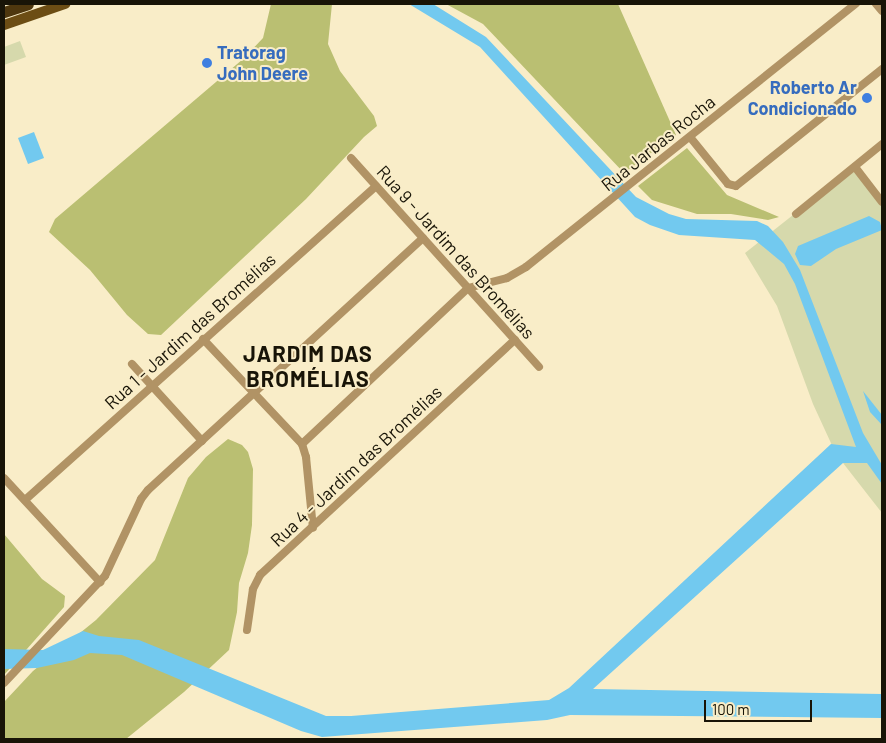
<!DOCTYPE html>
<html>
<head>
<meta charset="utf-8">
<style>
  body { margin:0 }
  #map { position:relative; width:886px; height:743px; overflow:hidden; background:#f9edc8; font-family:Barlow,sans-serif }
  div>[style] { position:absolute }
  .green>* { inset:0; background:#d6d9ac }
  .forest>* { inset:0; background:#babf72 }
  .water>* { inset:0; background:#72c9ef }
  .minor>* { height:8px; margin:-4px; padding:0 4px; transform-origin:4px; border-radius:4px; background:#b19365 }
  .major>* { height:10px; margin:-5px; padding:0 5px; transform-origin:5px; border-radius:5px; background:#6c4d14 }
  .highway>* { height:11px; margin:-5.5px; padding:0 5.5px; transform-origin:5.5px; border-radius:5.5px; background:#4e370e }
  .dots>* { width:14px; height:14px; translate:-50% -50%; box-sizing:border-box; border:2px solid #f9edc8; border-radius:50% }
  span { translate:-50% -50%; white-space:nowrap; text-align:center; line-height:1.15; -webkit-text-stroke:4px #f9edc8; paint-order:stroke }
  .shop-label { font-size:18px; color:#366cbe; font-weight:700 }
  .left { translate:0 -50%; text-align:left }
  .right { translate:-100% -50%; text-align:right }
  .street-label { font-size:18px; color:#181407 }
  .district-label { font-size:22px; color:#181407; font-weight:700; letter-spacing:1px }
  .frame { position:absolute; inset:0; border:5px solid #181407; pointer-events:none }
  .scale { position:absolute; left:704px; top:700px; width:108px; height:22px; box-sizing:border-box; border:2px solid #181407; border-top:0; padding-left:6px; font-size:15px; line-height:18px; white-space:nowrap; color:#181407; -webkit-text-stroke:4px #f9edc8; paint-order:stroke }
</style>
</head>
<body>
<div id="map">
  <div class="green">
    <div style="clip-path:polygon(20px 41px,26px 57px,4px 65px,4px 47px)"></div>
    <div style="clip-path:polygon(855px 166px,882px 201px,882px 513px,836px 454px,813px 404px,777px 306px,745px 253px)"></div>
  </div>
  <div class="forest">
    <div style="clip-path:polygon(271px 4px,332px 4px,328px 44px,340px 71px,374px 116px,377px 126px,364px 137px,306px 199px,161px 335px,148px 334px,127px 315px,90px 270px,49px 232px,55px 219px,243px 59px,263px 38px)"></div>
    <div style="clip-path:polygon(446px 4px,618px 4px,676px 135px,624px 173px,483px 24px)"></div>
    <div style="clip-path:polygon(687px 148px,727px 195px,779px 217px,768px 220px,731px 214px,697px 214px,652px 200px,638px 186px)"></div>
    <div style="clip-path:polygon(228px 439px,242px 445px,248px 452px,253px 469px,252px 525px,248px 553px,239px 583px,237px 612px,229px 650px,184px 692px,126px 739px,4px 739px,4px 702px,33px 671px,96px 620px,155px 560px,188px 478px,206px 457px)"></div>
    <div style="clip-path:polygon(4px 534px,42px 579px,65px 596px,64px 607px,4px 675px)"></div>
  </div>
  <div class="water">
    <div style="clip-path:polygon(409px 4px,433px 4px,486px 37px,636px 197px,669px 214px,686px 219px,757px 221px,768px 226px,783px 242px,800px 270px,863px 433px,882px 465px,882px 484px,867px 463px,843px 463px,593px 689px,882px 694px,882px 718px,570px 715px,547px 720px,322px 737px,301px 731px,122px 655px,90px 653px,74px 660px,37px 668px,4px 669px,4px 649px,43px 650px,83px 631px,99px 636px,139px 640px,326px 716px,351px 716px,549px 700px,569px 688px,831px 444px,856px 447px,795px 284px,784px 264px,755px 240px,679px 235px,650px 225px,635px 217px,480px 47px)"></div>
    <div style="clip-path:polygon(34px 132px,44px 158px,28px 164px,18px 138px)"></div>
    <div style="clip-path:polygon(869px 216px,880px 222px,882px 230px,836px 249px,811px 266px,800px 265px,795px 254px,798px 246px)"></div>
    <div style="clip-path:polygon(863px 391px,882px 415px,882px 425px,870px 412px)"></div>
  </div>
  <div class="minor">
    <div style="left:876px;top:4px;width:9px;rotate:49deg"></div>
    <div style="left:690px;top:137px;width:60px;rotate:51deg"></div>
    <div style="left:728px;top:184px;width:8px;rotate:14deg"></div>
    <div style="left:736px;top:186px;width:187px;rotate:-38.7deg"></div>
    <div style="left:351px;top:158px;width:281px;rotate:48deg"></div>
    <div style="left:855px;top:167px;width:44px;rotate:52.4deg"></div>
    <div style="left:796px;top:214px;width:111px;rotate:-39.1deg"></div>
    <div style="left:203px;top:339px;width:144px;rotate:46.7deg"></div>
    <div style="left:302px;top:444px;width:14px;rotate:73deg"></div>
    <div style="left:306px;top:457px;width:71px;rotate:84.4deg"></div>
    <div style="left:132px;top:364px;width:104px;rotate:47.7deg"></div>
    <div style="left:302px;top:444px;width:228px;rotate:-43.2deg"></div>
    <div style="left:468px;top:288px;width:40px;rotate:-14.4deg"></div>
    <div style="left:507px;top:278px;width:22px;rotate:-30deg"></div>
    <div style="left:526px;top:267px;width:422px;rotate:-38.6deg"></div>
    <div style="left:4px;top:478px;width:142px;rotate:47.3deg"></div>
    <div style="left:25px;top:500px;width:471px;rotate:-41.8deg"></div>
    <div style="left:247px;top:630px;width:41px;rotate:-81.7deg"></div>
    <div style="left:253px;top:589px;width:16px;rotate:-63deg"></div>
    <div style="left:260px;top:575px;width:347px;rotate:-42.7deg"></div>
    <div style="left:4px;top:683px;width:147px;rotate:-46.7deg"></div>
    <div style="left:105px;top:576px;width:85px;rotate:-64.9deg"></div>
    <div style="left:141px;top:499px;width:11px;rotate:-52deg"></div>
    <div style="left:148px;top:490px;width:373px;rotate:-42.5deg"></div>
  </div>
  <div class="major">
    <div style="left:4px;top:25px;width:65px;rotate:-19deg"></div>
  </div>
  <div class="highway">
    <div style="left:4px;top:12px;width:25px;rotate:-18deg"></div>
  </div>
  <div class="dots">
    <div style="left:207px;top:63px;background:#3f7fe0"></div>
    <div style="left:867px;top:98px;background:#3f7fe0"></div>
  </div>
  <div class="shop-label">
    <span class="left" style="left:217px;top:63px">Tratorag<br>John Deere</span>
    <span class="right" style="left:857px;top:98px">Roberto Ar<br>Condicionado</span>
  </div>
  <div class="street-label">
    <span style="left:658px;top:143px;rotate:-39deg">Rua Jarbas Rocha</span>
    <span style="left:456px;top:252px;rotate:48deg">Rua 9 - Jardim das Bromélias</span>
    <span style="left:190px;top:331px;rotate:-42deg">Rua 1 - Jardim das Bromélias</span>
    <span style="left:356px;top:466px;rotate:-43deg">Rua 4 - Jardim das Bromélias</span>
  </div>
  <div class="district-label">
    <span style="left:308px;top:366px">JARDIM DAS<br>BROMÉLIAS</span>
  </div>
  <div class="frame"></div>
  <div class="scale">100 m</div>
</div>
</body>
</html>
